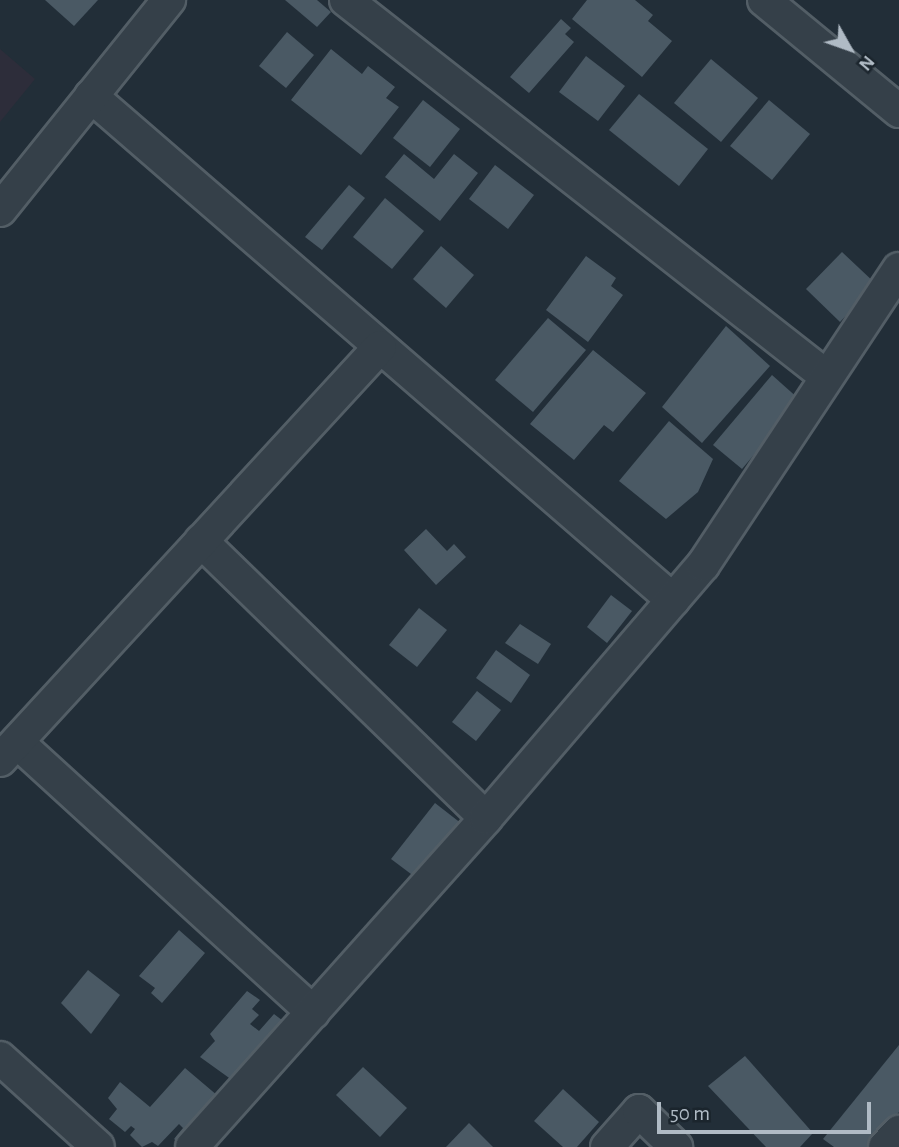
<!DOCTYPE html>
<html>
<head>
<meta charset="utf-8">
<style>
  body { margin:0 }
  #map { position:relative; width:899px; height:1147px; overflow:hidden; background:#222e38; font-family:"Alegreya Sans",sans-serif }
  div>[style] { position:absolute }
  .medical>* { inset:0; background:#2d2d3a }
  .building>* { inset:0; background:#4a5964 }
  .roads { filter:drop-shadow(2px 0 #535e66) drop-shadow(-2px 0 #535e66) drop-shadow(0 2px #535e66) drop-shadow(0 -2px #535e66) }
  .minor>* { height:32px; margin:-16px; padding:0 16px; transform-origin:16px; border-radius:16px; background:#354049 }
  span { translate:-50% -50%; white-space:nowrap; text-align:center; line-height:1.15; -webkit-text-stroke:6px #1b252d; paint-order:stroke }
  .north { position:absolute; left:815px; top:14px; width:70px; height:70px; -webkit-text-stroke:5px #1b252d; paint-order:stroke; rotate:130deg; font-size:19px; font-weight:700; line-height:28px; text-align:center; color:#b0bbc5 }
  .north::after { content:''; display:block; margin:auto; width:24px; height:32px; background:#b0bbc5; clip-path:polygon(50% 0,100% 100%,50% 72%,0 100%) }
  .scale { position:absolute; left:657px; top:1102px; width:214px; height:32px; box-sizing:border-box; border:4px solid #b0bbc5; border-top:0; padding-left:9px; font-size:21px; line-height:24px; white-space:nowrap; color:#b0bbc5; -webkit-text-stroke:5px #1b252d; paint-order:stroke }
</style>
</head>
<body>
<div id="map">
  <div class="medical">
    <div style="clip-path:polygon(0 49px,35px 79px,0 122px)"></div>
  </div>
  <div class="building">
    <div style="clip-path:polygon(45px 0,98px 0,74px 26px)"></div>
    <div style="clip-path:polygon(285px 0,317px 0,331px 12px,317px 27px)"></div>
    <div style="clip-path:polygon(587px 0,635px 0,653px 15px,648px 21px,672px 41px,642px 77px,572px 19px)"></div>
    <div style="clip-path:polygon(561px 19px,571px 28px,565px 34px,574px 42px,529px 93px,510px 77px)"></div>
    <div style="clip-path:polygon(287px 32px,314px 55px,286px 88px,259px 66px)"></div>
    <div style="clip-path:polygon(331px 49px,362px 74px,368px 66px,395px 87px,386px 98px,399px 107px,361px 155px,291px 100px)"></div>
    <div style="clip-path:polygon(586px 56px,625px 86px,598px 121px,559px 92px)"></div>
    <div style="clip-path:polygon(711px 59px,758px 98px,721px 142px,674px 103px)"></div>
    <div style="clip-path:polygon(639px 94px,708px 149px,679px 186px,609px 130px)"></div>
    <div style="clip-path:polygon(423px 100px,460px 129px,430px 167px,393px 138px)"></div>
    <div style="clip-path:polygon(769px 100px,810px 134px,772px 180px,730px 146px)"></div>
    <div style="clip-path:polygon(404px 154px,434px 179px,454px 154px,478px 173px,440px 221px,385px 177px)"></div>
    <div style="clip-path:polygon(495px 165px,534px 195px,508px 229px,469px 199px)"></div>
    <div style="clip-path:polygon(349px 185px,365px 198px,322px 250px,305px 237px)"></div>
    <div style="clip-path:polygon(385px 198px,424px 231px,392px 269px,353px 237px)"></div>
    <div style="clip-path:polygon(441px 246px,474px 275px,446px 308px,413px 279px)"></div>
    <div style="clip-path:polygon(842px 252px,876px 284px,840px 322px,806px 289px)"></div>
    <div style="clip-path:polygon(586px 256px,616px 278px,611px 286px,623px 295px,588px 342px,546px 310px)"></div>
    <div style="clip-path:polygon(548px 318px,586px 350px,533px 412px,495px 380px)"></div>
    <div style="clip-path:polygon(726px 326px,770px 366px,702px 443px,662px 407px)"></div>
    <div style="clip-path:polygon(593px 350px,646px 393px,613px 432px,604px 425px,574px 460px,530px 424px)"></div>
    <div style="clip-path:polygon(772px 375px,800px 400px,742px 469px,713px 445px)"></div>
    <div style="clip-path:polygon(669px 421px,713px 459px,698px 492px,666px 519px,619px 481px)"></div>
    <div style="clip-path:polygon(426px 529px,447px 551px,454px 544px,466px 557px,436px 585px,404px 550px)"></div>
    <div style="clip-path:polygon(611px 595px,632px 611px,607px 643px,587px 627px)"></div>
    <div style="clip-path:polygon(419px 608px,447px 630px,417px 667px,389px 645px)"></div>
    <div style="clip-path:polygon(520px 624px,551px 644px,538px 664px,505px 643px)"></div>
    <div style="clip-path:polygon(496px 650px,530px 675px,511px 703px,476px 678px)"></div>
    <div style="clip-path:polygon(477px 691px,501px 710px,476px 741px,452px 722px)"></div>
    <div style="clip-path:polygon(435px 803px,462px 824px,419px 880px,391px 859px)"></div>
    <div style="clip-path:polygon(179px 930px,205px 953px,162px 1003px,151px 993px,155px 988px,139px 976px)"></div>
    <div style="clip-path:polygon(88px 970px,120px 995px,91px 1034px,61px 1003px)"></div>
    <div style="clip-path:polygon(247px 991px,260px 1000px,252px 1009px,259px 1015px,250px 1024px,259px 1031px,274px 1014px,291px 1027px,232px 1080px,200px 1057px,215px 1041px,210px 1034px)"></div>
    <div style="clip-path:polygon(899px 1045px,899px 1112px,871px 1147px,834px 1147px,823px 1139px)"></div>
    <div style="clip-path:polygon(745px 1056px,813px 1133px,800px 1147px,766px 1147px,708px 1086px)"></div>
    <div style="clip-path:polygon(363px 1067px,407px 1108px,380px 1137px,336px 1095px)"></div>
    <div style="clip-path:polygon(185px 1068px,218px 1096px,183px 1144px,174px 1139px,183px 1128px,179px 1124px,158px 1146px,152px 1142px,142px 1147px,130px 1135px,135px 1129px,131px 1126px,125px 1132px,109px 1119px,117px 1109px,108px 1098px,120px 1082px,150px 1107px)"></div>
    <div style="clip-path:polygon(563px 1089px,599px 1122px,577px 1147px,563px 1147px,534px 1121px)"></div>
    <div style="clip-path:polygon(469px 1123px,493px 1147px,446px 1147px)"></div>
  </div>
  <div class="roads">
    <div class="minor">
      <div style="left:346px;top:0;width:611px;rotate:38.09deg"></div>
      <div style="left:764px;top:0;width:175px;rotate:39.4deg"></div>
      <div style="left:91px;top:96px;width:770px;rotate:40.89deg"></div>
      <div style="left:0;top:210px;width:270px;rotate:-51.2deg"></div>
      <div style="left:201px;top:541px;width:397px;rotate:44.2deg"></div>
      <div style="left:17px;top:742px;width:401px;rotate:42.4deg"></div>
      <div style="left:0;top:760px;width:561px;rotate:-47.38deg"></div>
      <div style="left:0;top:1058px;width:132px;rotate:42.2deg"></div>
      <div style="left:192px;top:1147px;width:441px;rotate:-48.2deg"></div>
      <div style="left:486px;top:818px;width:333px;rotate:-49.4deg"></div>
      <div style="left:703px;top:565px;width:355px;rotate:-56.5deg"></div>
      <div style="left:607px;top:1147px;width:48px;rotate:-48.4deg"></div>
      <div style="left:639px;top:1111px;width:52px;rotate:44.2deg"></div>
      <div style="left:885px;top:1147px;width:21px;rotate:-47deg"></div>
    </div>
  </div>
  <div class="north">N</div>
  <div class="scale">50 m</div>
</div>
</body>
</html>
